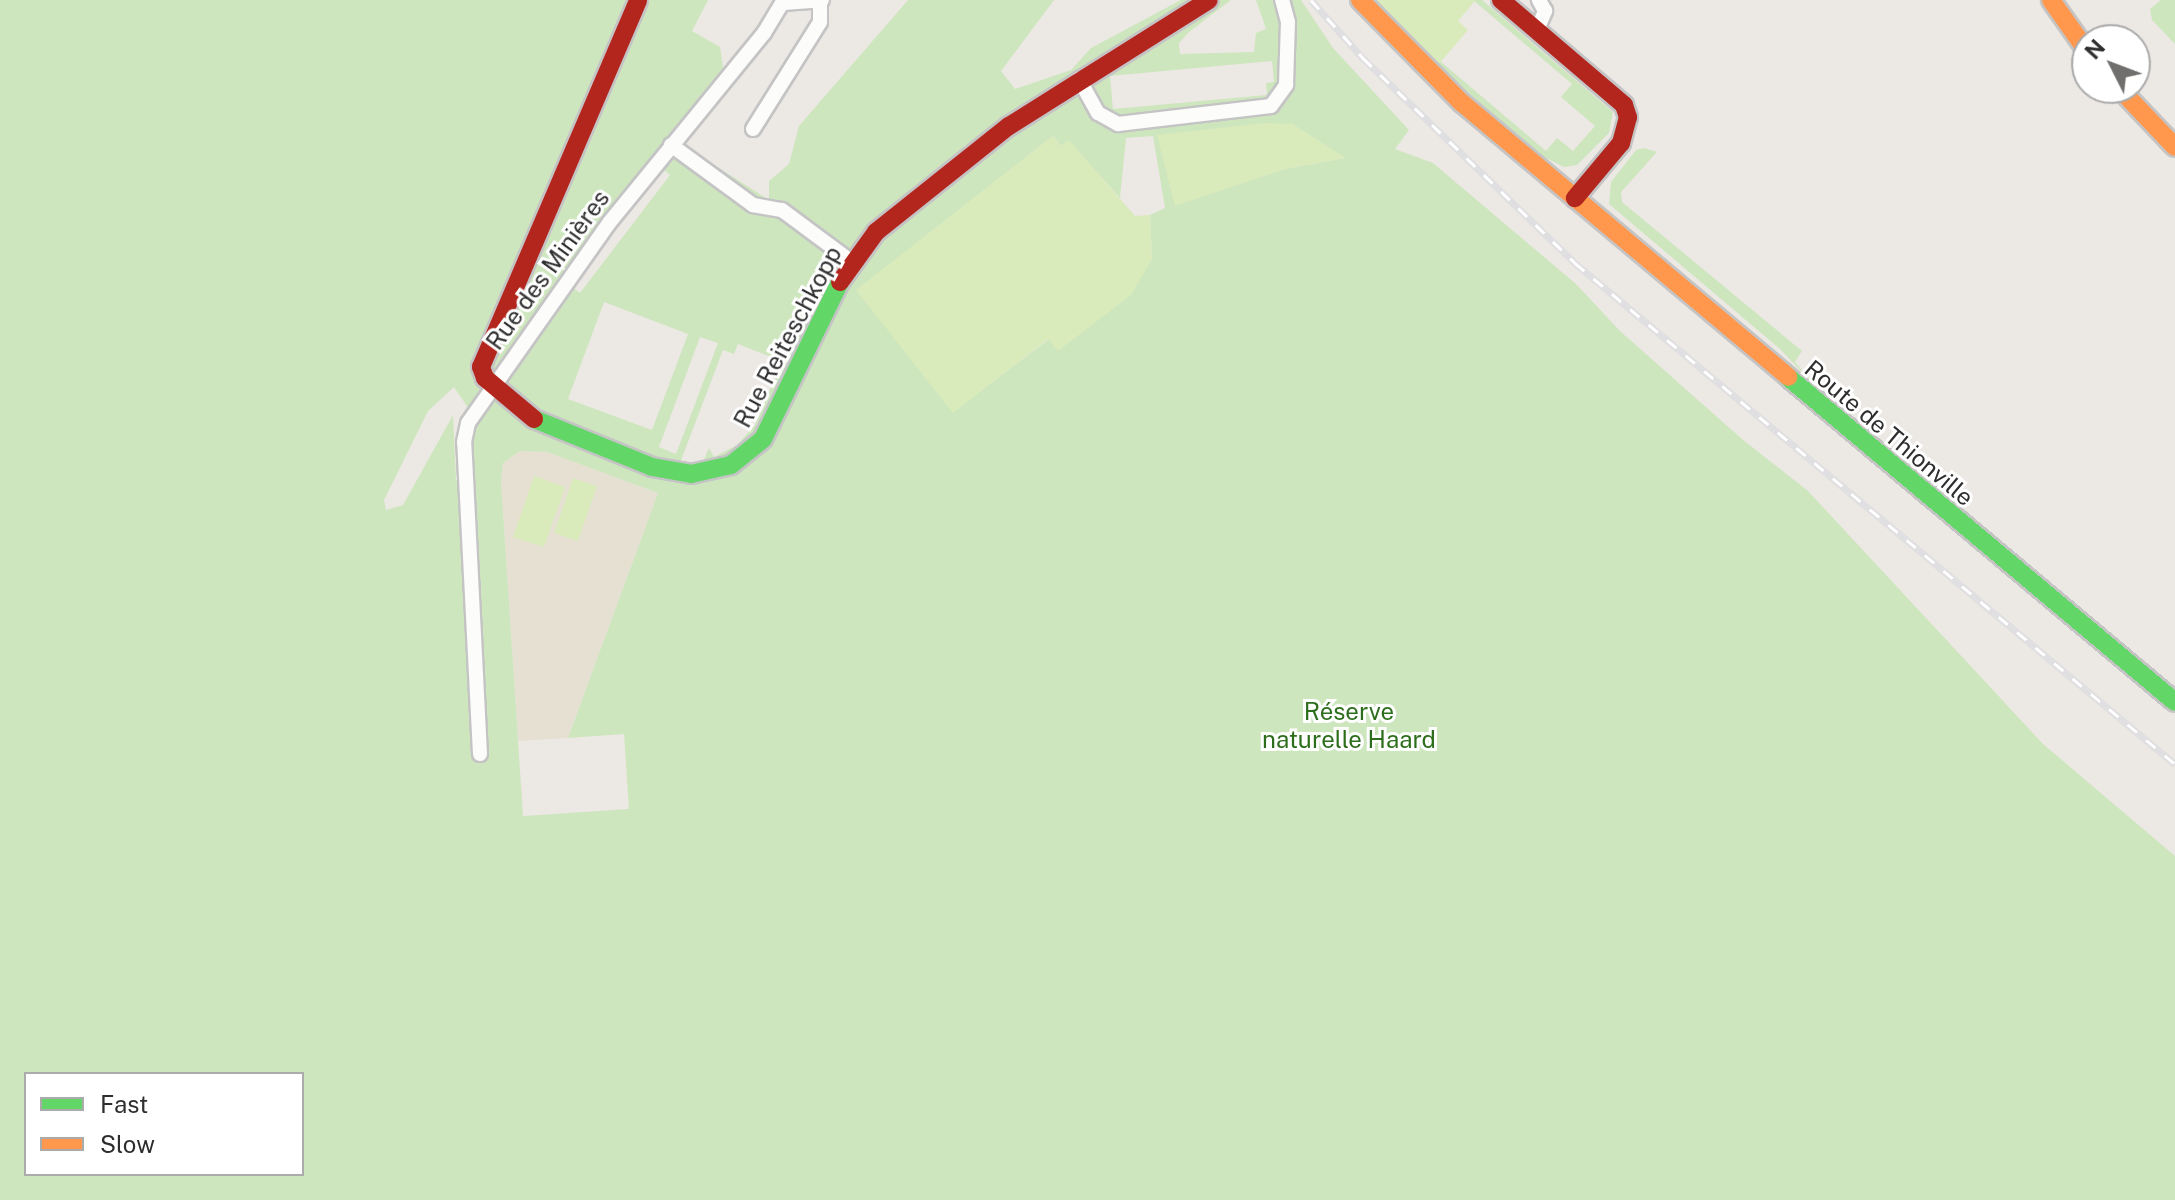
<!DOCTYPE html>
<html>
<head>
<meta charset="utf-8">
<style>
  body { margin:0 }
  #map { position:relative; width:2175px; height:1200px; overflow:hidden; background:#ece8e4; font-family:"Public Sans",sans-serif }
  div>[style] { position:absolute }
  .education>* { inset:0; background:#e6e0d3 }
  .green>* { inset:0; background:#cee6be }
  .pitch>* { inset:0; background:#d9eabb }
  .roads { filter:drop-shadow(2px 0 #c5c4c5) drop-shadow(-2px 0 #c5c4c5) drop-shadow(0 2px #c5c4c5) drop-shadow(0 -2px #c5c4c5) }
  .street>* { height:14px; margin:-7px; padding:0 7px; transform-origin:7px; border-radius:7px; background:#fcfcfb }
  .fast>* { height:18px; margin:-9px; padding:0 9px; transform-origin:9px; border-radius:9px; background:#63d668 }
  .slow>* { height:18px; margin:-9px; padding:0 9px; transform-origin:9px; border-radius:9px; background:#ff974d }
  .jam>* { height:18px; margin:-9px; padding:0 9px; transform-origin:9px; border-radius:9px; background:#b3261e }
  .rail>* { height:7px; margin-top:-3.5px; transform-origin:0; background:repeating-linear-gradient(90deg,#fff 0 12px,#dfdfe1 0 24px); box-sizing:border-box; border-block:2px solid #dfdfe1 }
  span { translate:-50% -50%; white-space:nowrap; text-align:center; line-height:1.15; -webkit-text-stroke:6px #fff; paint-order:stroke }
  .street-label { font-size:24px; color:#2e2e2e }
  .park-label { font-size:24px; color:#2c6e1b }
  .legend { position:absolute; left:24px; top:1072px; width:280px; height:104px; box-sizing:border-box; background:#fff; border:2px solid #ababab; margin:0; padding:10px 14px; list-style:none; font-size:24px; color:#2e2e2e }
  .legend li { display:flex; align-items:center; gap:16px; height:40px }
  .legend b { width:40px; border:2px solid #ababab }
  .north { position:absolute; left:2071px; top:24px; width:80px; height:80px; box-sizing:border-box; background:#fff; border:2px solid #ababab; border-radius:50%; rotate:312deg; font-size:22px; font-weight:700; line-height:32px; text-align:center; color:#2e2e2e }
  .north::after { content:''; display:block; margin:auto; width:28px; height:36px; background:#706f6e; clip-path:polygon(50% 0,100% 100%,50% 72%,0 100%) }
</style>
</head>
<body>
<div id="map">
  <div class="education">
    <div style="clip-path:polygon(520px 451px,547px 452px,658px 493px,568px 738px,518px 741px,501px 481px,503px 463px)"></div>
  </div>
  <div class="green">
    <div style="clip-path:polygon(evenodd,0 0,708px 0,692px 31px,720px 47px,723px 67px,730px 74px,682px 130px,683px 145px,769px 200px,769px 181px,789px 164px,799px 126px,908px 0,1054px 0,1001px 71px,1015px 89px,1071px 70px,1091px 48px,1181px 0,1231px 0,1189px 32px,1179px 43px,1180px 54px,1254px 52px,1256px 33px,1266px 29px,1256px 0,1301px 0,1333px 48px,1409px 130px,1395px 149px,1433px 163px,1576px 284px,1620px 331px,1742px 439px,1808px 491px,2043px 744px,2175px 856px,2175px 1200px,0 1200px,0 0,1272px 61px,1274px 82px,1266px 83px,1267px 95px,1113px 109px,1110px 76px,1272px 61px,0 0,1292px 124px,1345px 158px,1285px 169px,1175px 205px,1292px 124px,0 0,1053px 136px,1061px 146px,1069px 141px,1120px 198px,1126px 138px,1153px 136px,1165px 208px,1150px 215px,1152px 259px,1059px 350px,1049px 339px,953px 412px,857px 290px,1053px 136px,0 0,657px 164px,670px 175px,580px 293px,567px 283px,657px 164px,0 0,604px 302px,688px 334px,652px 430px,568px 399px,604px 302px,0 0,700px 337px,718px 343px,676px 454px,659px 447px,700px 337px,0 0,738px 344px,771px 357px,767px 367px,778px 371px,755px 425px,737px 445px,714px 457px,709px 448px,702px 464px,680px 463px,723px 350px,734px 354px,738px 344px,0 0,454px 387px,473px 415px,466px 479px,456px 480px,453px 415px,403px 505px,386px 510px,384px 500px,428px 411px,454px 387px,0 0,520px 451px,547px 452px,658px 493px,568px 738px,624px 734px,629px 809px,523px 816px,501px 481px,503px 463px,520px 451px,0 0,26px 1074px,302px 1074px,302px 1174px,26px 1174px,26px 1074px)"></div>
    <div style="clip-path:polygon(1473px 0,1482px 0,1613px 112px,1609px 133px,1577px 165px,1564px 167px,1542px 156px,1437px 66px,1440px 61px,1546px 151px,1557px 138px,1573px 151px,1595px 126px,1561px 97px,1572px 84px)"></div>
    <div style="clip-path:polygon(2161px 0,2175px 0,2175px 44px,2152px 20px,2150px 9px)"></div>
    <div style="clip-path:polygon(1644px 148px,1657px 152px,1621px 192px,1622px 202px,1802px 351px,1795px 362px,1816px 387px,1780px 349px,1609px 204px,1611px 182px,1636px 150px)"></div>
  </div>
  <div class="pitch">
    <div style="clip-path:polygon(1374px 0,1473px 0,1475px 1px,1458px 21px,1468px 30px,1437px 66px)"></div>
    <div style="clip-path:polygon(1265px 123px,1292px 124px,1346px 158px,1285px 169px,1175px 206px,1157px 135px)"></div>
    <div style="clip-path:polygon(1053px 136px,1061px 146px,1069px 140px,1135px 216px,1150px 215px,1152px 259px,1131px 295px,1058px 351px,1048px 339px,953px 413px,856px 290px)"></div>
    <div style="clip-path:polygon(534px 476px,565px 487px,544px 547px,513px 537px)"></div>
    <div style="clip-path:polygon(573px 478px,597px 486px,578px 541px,554px 533px)"></div>
  </div>
  <div class="roads">
    <div class="street">
      <div style="left:783px;top:3px;width:39px;rotate:-4deg"></div>
      <div style="left:1537px;top:30px;width:21px;rotate:-67deg"></div>
      <div style="left:1545px;top:11px;width:13px;rotate:-119deg"></div>
      <div style="left:1079px;top:79px;width:39px;rotate:61deg"></div>
      <div style="left:1098px;top:113px;width:23px;rotate:29deg"></div>
      <div style="left:1118px;top:124px;width:154px;rotate:-6.7deg"></div>
      <div style="left:1271px;top:106px;width:26px;rotate:-54deg"></div>
      <div style="left:1286px;top:85px;width:63px;rotate:-88.2deg"></div>
      <div style="left:1288px;top:22px;width:23px;rotate:-105deg"></div>
      <div style="left:753px;top:129px;width:126px;rotate:-57.9deg"></div>
      <div style="left:820px;top:22px;width:21px;rotate:-90deg"></div>
      <div style="left:671px;top:145px;width:102px;rotate:36.2deg"></div>
      <div style="left:753px;top:205px;width:29px;rotate:10deg"></div>
      <div style="left:782px;top:210px;width:87px;rotate:36.6deg"></div>
      <div style="left:480px;top:754px;width:312px;rotate:-92.9deg"></div>
      <div style="left:464px;top:442px;width:19px;rotate:-78deg"></div>
      <div style="left:468px;top:423px;width:245px;rotate:-54.8deg"></div>
      <div style="left:609px;top:223px;width:245px;rotate:-50.8deg"></div>
      <div style="left:764px;top:33px;width:39px;rotate:-59deg"></div>
    </div>
    <div class="fast">
      <div style="left:1788px;top:377px;width:505px;rotate:40.02deg"></div>
      <div style="left:534px;top:419px;width:127px;rotate:22.1deg"></div>
      <div style="left:652px;top:467px;width:40px;rotate:10deg"></div>
      <div style="left:691px;top:474px;width:41px;rotate:-12.7deg"></div>
      <div style="left:731px;top:465px;width:41px;rotate:-39.1deg"></div>
      <div style="left:763px;top:439px;width:175px;rotate:-63.9deg"></div>
    </div>
    <div class="slow">
      <div style="left:1360px;top:0;width:145px;rotate:45.3deg"></div>
      <div style="left:1462px;top:103px;width:426px;rotate:40deg"></div>
      <div style="left:2051px;top:0;width:62px;rotate:54.8deg"></div>
      <div style="left:2119px;top:88px;width:81px;rotate:46.5deg"></div>
    </div>
    <div class="jam">
      <div style="left:1501px;top:0;width:162px;rotate:40.5deg"></div>
      <div style="left:1624px;top:105px;width:13px;rotate:72deg"></div>
      <div style="left:1628px;top:117px;width:27px;rotate:105deg"></div>
      <div style="left:1621px;top:143px;width:72px;rotate:129.9deg"></div>
      <div style="left:840px;top:282px;width:62px;rotate:-54.2deg"></div>
      <div style="left:876px;top:232px;width:170px;rotate:-38.6deg"></div>
      <div style="left:1009px;top:126px;width:236px;rotate:-32.2deg"></div>
      <div style="left:534px;top:419px;width:64px;rotate:-140.1deg"></div>
      <div style="left:485px;top:378px;width:12px;rotate:-110deg"></div>
      <div style="left:481px;top:367px;width:399px;rotate:-66.8deg"></div>
    </div>
  </div>
  <div class="rail">
    <div style="left:1311px;top:0;width:78px;rotate:48.1deg"></div>
    <div style="left:1363px;top:58px;width:295px;rotate:44deg"></div>
    <div style="left:1575px;top:263px;width:782px;rotate:39.86deg"></div>
  </div>
  <div class="street-label">
    <span style="left:548px;top:270px;rotate:-54deg">Rue des Minières</span>
    <span style="left:788px;top:337px;rotate:-62deg">Rue Reiteschkopp</span>
    <span style="left:1889px;top:433px;rotate:40deg">Route de Thionville</span>
  </div>
  <div class="park-label">
    <span style="left:1349px;top:726px">Réserve<br>naturelle Haard</span>
  </div>
  <ul class="legend">
  <li><b style="height:10px;background:#63d668"></b>Fast</li>
  <li><b style="height:10px;background:#ff974d"></b>Slow</li>
  </ul>
  <div class="north">N</div>
</div>
</body>
</html>
